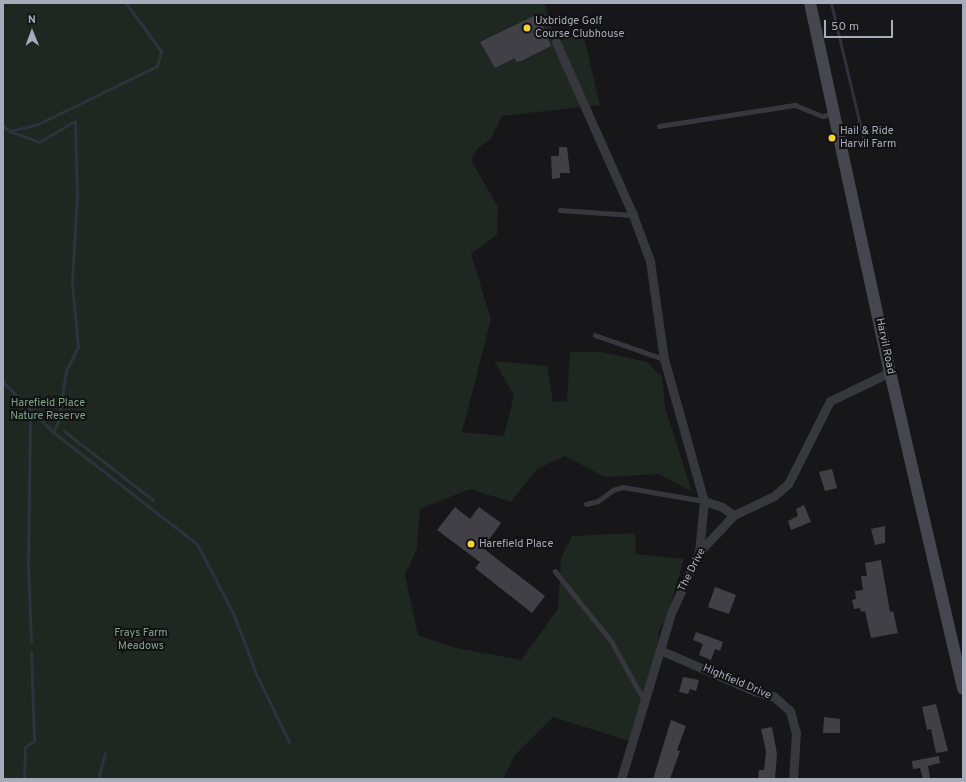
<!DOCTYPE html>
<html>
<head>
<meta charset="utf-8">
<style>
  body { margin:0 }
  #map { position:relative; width:966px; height:782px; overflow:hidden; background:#171619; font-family:Overpass,sans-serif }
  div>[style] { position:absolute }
  .green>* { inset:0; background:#1e2720 }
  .stream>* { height:3px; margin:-1.5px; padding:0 1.5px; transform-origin:1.5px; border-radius:1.5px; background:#2c333d }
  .building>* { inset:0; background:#414046 }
  .lane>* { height:4.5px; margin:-2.25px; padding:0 2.25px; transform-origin:2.25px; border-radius:2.25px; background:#37373e }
  .street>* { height:9px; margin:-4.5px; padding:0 4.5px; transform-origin:4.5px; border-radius:4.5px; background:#37373e }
  .secondary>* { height:12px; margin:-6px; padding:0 6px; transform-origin:6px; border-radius:6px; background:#45464e }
  .dots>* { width:11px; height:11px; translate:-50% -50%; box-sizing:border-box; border:2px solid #121114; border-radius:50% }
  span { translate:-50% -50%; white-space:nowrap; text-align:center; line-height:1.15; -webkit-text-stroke:4px #121114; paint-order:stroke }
  .poi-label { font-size:11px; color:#a8abb9 }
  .left { translate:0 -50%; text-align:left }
  .street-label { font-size:11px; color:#a8abb9 }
  .park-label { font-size:11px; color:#7fa487 }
  .frame { position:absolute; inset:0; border:4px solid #a8abb9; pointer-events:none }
  .north { position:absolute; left:12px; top:12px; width:40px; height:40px; -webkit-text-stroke:3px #121114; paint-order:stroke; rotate:359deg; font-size:11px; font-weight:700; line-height:16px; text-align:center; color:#a8abb9 }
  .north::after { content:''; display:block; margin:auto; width:14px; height:18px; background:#a8abb9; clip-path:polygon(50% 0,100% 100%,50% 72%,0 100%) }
  .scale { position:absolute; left:824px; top:20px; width:69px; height:18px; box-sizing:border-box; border:2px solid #a8abb9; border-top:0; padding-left:5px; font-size:12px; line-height:14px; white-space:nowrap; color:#a8abb9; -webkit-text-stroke:3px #121114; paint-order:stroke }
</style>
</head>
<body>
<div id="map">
  <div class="green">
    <div style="clip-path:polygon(3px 3px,545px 3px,556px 42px,583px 33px,600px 105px,502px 116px,491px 139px,478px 148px,471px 160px,498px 207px,497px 235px,471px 254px,491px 319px,462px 432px,504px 436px,514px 395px,494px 361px,547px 366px,553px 402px,567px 401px,570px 352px,602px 352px,647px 362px,662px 377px,665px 407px,692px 492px,659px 474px,605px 477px,565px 456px,537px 469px,511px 502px,470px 489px,420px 509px,417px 548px,405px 575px,418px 635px,452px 647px,521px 660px,558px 609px,561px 558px,572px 536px,635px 533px,636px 554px,684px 559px,668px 613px,659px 632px,657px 650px,629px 741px,553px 717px,515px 755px,503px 779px,3px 779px)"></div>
  </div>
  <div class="stream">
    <div style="left:831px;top:3px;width:138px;rotate:76.6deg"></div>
    <div style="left:3px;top:126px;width:8px;rotate:40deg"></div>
    <div style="left:9px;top:131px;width:28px;rotate:-13deg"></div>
    <div style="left:36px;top:125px;width:135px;rotate:-26deg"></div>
    <div style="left:157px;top:66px;width:16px;rotate:-75deg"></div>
    <div style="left:161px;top:51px;width:59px;rotate:-126.1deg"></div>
    <div style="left:9px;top:131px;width:32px;rotate:20deg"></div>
    <div style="left:39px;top:142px;width:42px;rotate:-30.3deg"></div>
    <div style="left:75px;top:121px;width:74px;rotate:88.5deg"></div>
    <div style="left:77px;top:195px;width:88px;rotate:93.3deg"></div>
    <div style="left:72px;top:283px;width:64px;rotate:84.6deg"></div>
    <div style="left:78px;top:347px;width:27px;rotate:117deg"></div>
    <div style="left:66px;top:371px;width:52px;rotate:98.9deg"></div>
    <div style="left:58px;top:422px;width:11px;rotate:117deg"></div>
    <div style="left:3px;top:382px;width:71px;rotate:45deg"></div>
    <div style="left:53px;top:432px;width:182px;rotate:37.9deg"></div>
    <div style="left:197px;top:544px;width:78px;rotate:62.4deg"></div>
    <div style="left:233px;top:613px;width:67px;rotate:69.1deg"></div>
    <div style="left:257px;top:676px;width:73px;rotate:64.1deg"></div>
    <div style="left:30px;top:420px;width:146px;rotate:90.8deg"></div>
    <div style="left:28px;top:566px;width:76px;rotate:87.7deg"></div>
    <div style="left:64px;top:431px;width:113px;rotate:37.8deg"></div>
    <div style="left:24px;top:779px;width:32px;rotate:-88deg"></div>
    <div style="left:25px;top:747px;width:11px;rotate:-34deg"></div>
    <div style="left:34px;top:741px;width:89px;rotate:-91.9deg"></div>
    <div style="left:98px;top:779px;width:27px;rotate:-75deg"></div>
  </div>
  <div class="building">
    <div style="clip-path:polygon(538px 14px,551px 46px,521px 61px,516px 62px,515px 58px,495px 68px,480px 42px)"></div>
    <div style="clip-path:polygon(559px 147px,567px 147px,570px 173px,560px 173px,560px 178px,552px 179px,551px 156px,559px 156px)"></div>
    <div style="clip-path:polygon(832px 469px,837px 488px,825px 491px,819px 472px)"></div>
    <div style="clip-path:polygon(804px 505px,811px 522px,791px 530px,788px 521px,798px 516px,796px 509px)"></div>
    <div style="clip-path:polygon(455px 507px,470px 519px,479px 507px,501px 523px,483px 548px,545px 596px,532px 613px,475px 568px,480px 562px,437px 530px)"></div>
    <div style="clip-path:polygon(885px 526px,885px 543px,875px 545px,871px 529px)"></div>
    <div style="clip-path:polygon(881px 560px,890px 612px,893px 611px,898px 633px,871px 638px,865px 611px,861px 612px,860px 608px,854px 609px,852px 600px,856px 599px,855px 591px,863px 590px,861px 576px,867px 576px,865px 563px)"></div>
    <div style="clip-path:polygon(715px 587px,736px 595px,729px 614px,708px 607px)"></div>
    <div style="clip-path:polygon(696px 632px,723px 642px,720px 651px,715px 649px,711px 660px,699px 655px,703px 644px,693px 640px)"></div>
    <div style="clip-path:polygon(683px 677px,699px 680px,696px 691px,690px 689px,688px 694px,679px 692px)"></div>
    <div style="clip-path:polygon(936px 704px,948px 751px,936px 753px,931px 729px,927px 730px,922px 707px)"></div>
    <div style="clip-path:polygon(824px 717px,840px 719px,840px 733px,823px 733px)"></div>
    <div style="clip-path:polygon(671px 720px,686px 726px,677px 750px,680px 751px,670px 779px,653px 779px)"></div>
    <div style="clip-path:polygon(772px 727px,777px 754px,775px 779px,758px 779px,759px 770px,764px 770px,766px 751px,761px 729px)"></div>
    <div style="clip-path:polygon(939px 756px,940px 763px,928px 766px,930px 778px,923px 779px,920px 768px,913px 769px,912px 761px)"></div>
  </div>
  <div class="lane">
    <div style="left:659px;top:126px;width:138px;rotate:-8.8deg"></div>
    <div style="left:795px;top:105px;width:29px;rotate:22deg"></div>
    <div style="left:822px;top:116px;width:12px;rotate:-9deg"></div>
    <div style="left:560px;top:210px;width:72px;rotate:4deg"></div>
    <div style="left:595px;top:335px;width:73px;rotate:19.2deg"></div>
    <div style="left:586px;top:504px;width:12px;rotate:-14deg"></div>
    <div style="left:598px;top:501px;width:19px;rotate:-36deg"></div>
    <div style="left:613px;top:490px;width:10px;rotate:-17deg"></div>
    <div style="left:623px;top:487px;width:82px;rotate:9.8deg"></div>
    <div style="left:555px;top:571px;width:91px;rotate:51.2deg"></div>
    <div style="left:612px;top:642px;width:66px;rotate:61.1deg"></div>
  </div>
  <div class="street">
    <div style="left:556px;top:42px;width:189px;rotate:66deg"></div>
    <div style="left:633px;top:215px;width:49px;rotate:69.7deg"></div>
    <div style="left:650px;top:261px;width:99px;rotate:81.9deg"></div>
    <div style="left:664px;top:359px;width:148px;rotate:74.3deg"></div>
    <div style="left:704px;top:501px;width:51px;rotate:95.6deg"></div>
    <div style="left:704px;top:501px;width:19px;rotate:18deg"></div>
    <div style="left:722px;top:507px;width:14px;rotate:34deg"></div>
    <div style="left:660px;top:650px;width:103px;rotate:23.6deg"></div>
    <div style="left:754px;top:691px;width:20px;rotate:15deg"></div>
    <div style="left:773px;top:696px;width:23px;rotate:41deg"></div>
    <div style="left:790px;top:711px;width:23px;rotate:75deg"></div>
    <div style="left:796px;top:733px;width:46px;rotate:93.7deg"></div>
    <div style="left:621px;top:779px;width:173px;rotate:-73.2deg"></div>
    <div style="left:671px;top:613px;width:67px;rotate:-65.3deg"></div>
    <div style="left:699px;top:552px;width:51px;rotate:-46.6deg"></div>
    <div style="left:734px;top:515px;width:44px;rotate:-25.4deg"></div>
    <div style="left:774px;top:496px;width:18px;rotate:-41deg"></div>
    <div style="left:788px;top:484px;width:93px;rotate:-63.2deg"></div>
    <div style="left:830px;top:401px;width:67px;rotate:-25.8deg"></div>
  </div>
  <div class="secondary">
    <div style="left:810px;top:3px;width:378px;rotate:77.8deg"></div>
    <div style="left:890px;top:372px;width:325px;rotate:77deg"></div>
  </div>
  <div class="dots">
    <div style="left:527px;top:28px;background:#f5d132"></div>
    <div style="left:832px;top:138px;background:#f5d132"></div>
    <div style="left:471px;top:544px;background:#f5d132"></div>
  </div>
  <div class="poi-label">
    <span class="left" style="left:535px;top:28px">Uxbridge Golf<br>Course Clubhouse</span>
    <span class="left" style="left:840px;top:138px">Hail &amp; Ride<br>Harvil Farm</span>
    <span class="left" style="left:479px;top:544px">Harefield Place</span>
  </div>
  <div class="street-label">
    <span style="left:885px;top:346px;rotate:78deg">Harvil Road</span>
    <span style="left:692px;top:570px;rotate:-63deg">The Drive</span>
    <span style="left:737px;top:682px;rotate:23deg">Highfield Drive</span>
  </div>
  <div class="park-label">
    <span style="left:48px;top:410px">Harefield Place<br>Nature Reserve</span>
    <span style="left:141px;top:640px">Frays Farm<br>Meadows</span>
  </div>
  <div class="frame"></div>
  <div class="north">N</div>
  <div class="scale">50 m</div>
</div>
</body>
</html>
